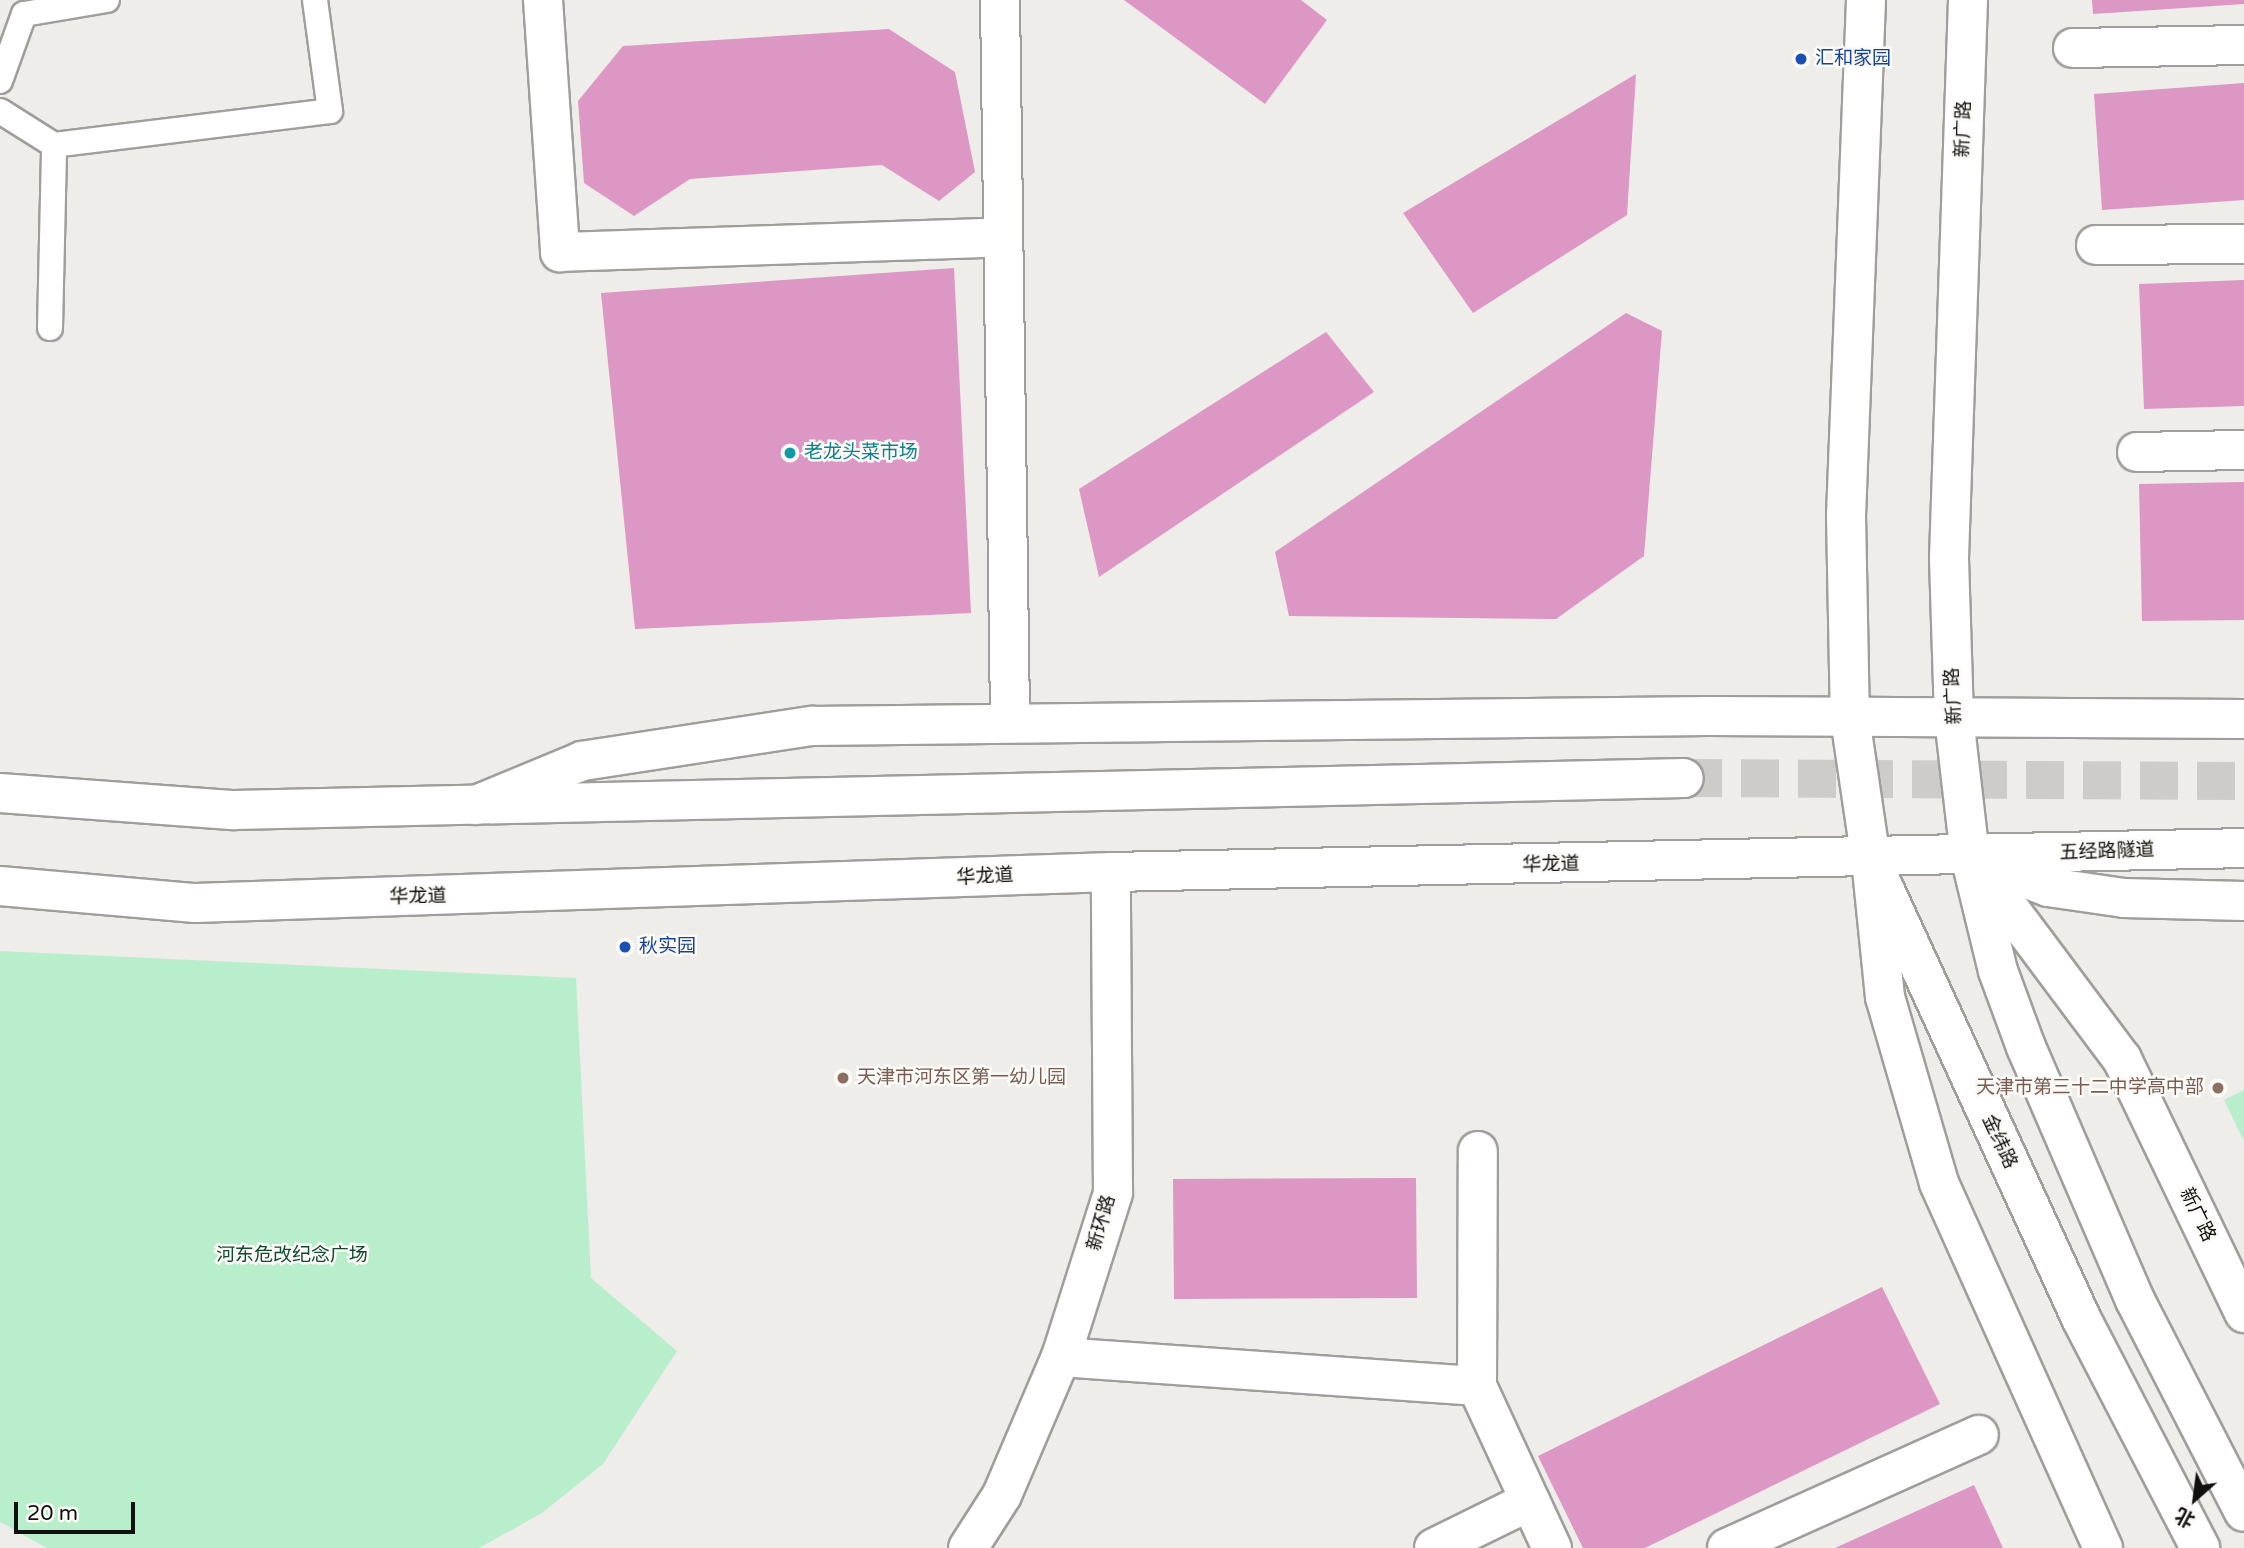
<!DOCTYPE html>
<html>
<head>
<meta charset="utf-8">
<style>
  body { margin:0 }
  #map { position:relative; width:2244px; height:1548px; overflow:hidden; background:#eeede9; font-family:"Varela Round","Noto Sans SC",sans-serif }
  div>[style] { position:absolute }
  .green>* { inset:0; background:#b8eecb }
  .building>* { inset:0; background:#dc97c5 }
  .secondary-tunnel>* { height:38px; margin-top:-19px; transform-origin:0; background:repeating-linear-gradient(90deg,#cdccc8 0 38px,transparent 0 57px) }
  .roads { filter:drop-shadow(2px 0 #9f9e9b) drop-shadow(-2px 0 #9f9e9b) drop-shadow(0 2px #9f9e9b) drop-shadow(0 -2px #9f9e9b) }
  .lane>* { height:24px; margin:-12px; padding:0 12px; transform-origin:12px; border-radius:12px; background:#fff }
  .street>* { height:38px; margin:-19px; padding:0 19px; transform-origin:19px; border-radius:19px; background:#fff }
  .secondary>* { height:38px; margin:-19px; padding:0 19px; transform-origin:19px; border-radius:19px; background:#fff }
  .primary>* { height:38px; margin:-19px; padding:0 19px; transform-origin:19px; border-radius:19px; background:#fff }
  .dots>* { width:19px; height:19px; translate:-50% -50%; box-sizing:border-box; border:4px solid #fbfaf6; border-radius:50% }
  span { translate:-50% -50%; white-space:nowrap; text-align:center; line-height:1.15; -webkit-text-stroke:5px #fbfaf6; paint-order:stroke }
  .transit-label { font-size:19px; color:#164399 }
  .left { translate:0 -50%; text-align:left }
  .street-label { font-size:19px; color:#10100e }
  .culture-label { font-size:19px; color:#0d838f }
  .education-label { font-size:19px; color:#785e54 }
  .right { translate:-100% -50%; text-align:right }
  .park-label { font-size:19px; color:#114b2d }
  .north { position:absolute; left:2160px; top:1464px; width:70px; height:70px; -webkit-text-stroke:5px #fbfaf6; paint-order:stroke; rotate:208deg; font-size:19px; font-weight:700; line-height:28px; text-align:center; color:#10100e }
  .north::after { content:''; display:block; margin:auto; width:24px; height:32px; background:#10100e; clip-path:polygon(50% 0,100% 100%,50% 72%,0 100%) }
  .scale { position:absolute; left:14px; top:1502px; width:121px; height:32px; box-sizing:border-box; border:4px solid #10100e; border-top:0; padding-left:9px; font-size:21px; line-height:24px; white-space:nowrap; color:#10100e; -webkit-text-stroke:5px #fbfaf6; paint-order:stroke }
</style>
</head>
<body>
<div id="map">
  <div class="green">
    <div style="clip-path:polygon(0 951px,576px 978px,591px 1278px,677px 1351px,603px 1464px,542px 1513px,479px 1548px,47px 1548px,0 1522px)"></div>
    <div style="clip-path:polygon(2244px 1090px,2244px 1141px,2224px 1100px)"></div>
  </div>
  <div class="building">
    <div style="clip-path:polygon(1124px 0,1301px 0,1327px 20px,1265px 104px)"></div>
    <div style="clip-path:polygon(2092px 0,2244px 0,2244px 4px,2093px 14px)"></div>
    <div style="clip-path:polygon(889px 29px,955px 72px,975px 172px,939px 201px,882px 165px,690px 179px,634px 216px,584px 183px,578px 101px,623px 46px)"></div>
    <div style="clip-path:polygon(1636px 74px,1627px 215px,1473px 313px,1403px 213px)"></div>
    <div style="clip-path:polygon(2244px 83px,2244px 200px,2102px 210px,2094px 94px)"></div>
    <div style="clip-path:polygon(954px 268px,971px 613px,635px 629px,601px 293px)"></div>
    <div style="clip-path:polygon(2244px 280px,2244px 406px,2144px 409px,2139px 284px)"></div>
    <div style="clip-path:polygon(1626px 313px,1662px 331px,1644px 556px,1556px 619px,1289px 616px,1275px 552px)"></div>
    <div style="clip-path:polygon(1326px 332px,1374px 392px,1099px 577px,1079px 489px)"></div>
    <div style="clip-path:polygon(2244px 482px,2244px 620px,2142px 621px,2139px 484px)"></div>
    <div style="clip-path:polygon(1416px 1178px,1417px 1298px,1174px 1299px,1173px 1179px)"></div>
    <div style="clip-path:polygon(1882px 1287px,1940px 1404px,1645px 1548px,1583px 1548px,1538px 1456px)"></div>
    <div style="clip-path:polygon(1974px 1485px,2003px 1548px,1835px 1548px)"></div>
  </div>
  <div class="secondary-tunnel">
    <div style="left:1684px;top:778px;width:560px;rotate:0.31deg"></div>
  </div>
  <div class="roads">
    <div class="lane">
      <div style="left:0;top:81px;width:71px;rotate:-70.3deg"></div>
      <div style="left:24px;top:14px;width:84px;rotate:-9.6deg"></div>
      <div style="left:0;top:111px;width:64px;rotate:32.2deg"></div>
      <div style="left:50px;top:328px;width:183px;rotate:-88.7deg"></div>
      <div style="left:54px;top:145px;width:278px;rotate:-7deg"></div>
      <div style="left:330px;top:111px;width:112px;rotate:-97.7deg"></div>
    </div>
    <div class="street">
      <div style="left:543px;top:0;width:253px;rotate:86.1deg"></div>
      <div style="left:560px;top:252px;width:443px;rotate:-1.9deg"></div>
      <div style="left:1000px;top:0;width:720px;rotate:89.2deg"></div>
      <div style="left:2073px;top:48px;width:171px;rotate:-1deg"></div>
      <div style="left:2096px;top:245px;width:148px;rotate:-0.4deg"></div>
      <div style="left:2137px;top:452px;width:107px;rotate:-1.1deg"></div>
      <div style="left:476px;top:805px;width:115px;rotate:-22.5deg"></div>
      <div style="left:582px;top:761px;width:233px;rotate:-8.7deg"></div>
      <div style="left:812px;top:726px;width:896px;rotate:-0.64deg"></div>
      <div style="left:1708px;top:716px;width:536px;rotate:0.32deg"></div>
      <div style="left:1970px;top:856px;width:84px;rotate:21.7deg"></div>
      <div style="left:2048px;top:887px;width:77px;rotate:8.2deg"></div>
      <div style="left:2124px;top:898px;width:120px;rotate:1.4deg"></div>
      <div style="left:1061px;top:1357px;width:417px;rotate:4deg"></div>
      <div style="left:1477px;top:1386px;width:179px;rotate:65.2deg"></div>
      <div style="left:1477px;top:1386px;width:235px;rotate:-89.8deg"></div>
      <div style="left:1434px;top:1548px;width:107px;rotate:-26.1deg"></div>
      <div style="left:1727px;top:1548px;width:276px;rotate:-24.2deg"></div>
    </div>
    <div class="secondary">
      <div style="left:0;top:793px;width:235px;rotate:4.2deg"></div>
      <div style="left:234px;top:810px;width:1450px;rotate:-1.26deg"></div>
      <div style="left:1970px;top:856px;width:254px;rotate:53.2deg"></div>
      <div style="left:2122px;top:1059px;width:282px;rotate:64.3deg"></div>
      <div style="left:1872px;top:869px;width:129px;rotate:84.2deg"></div>
      <div style="left:1885px;top:997px;width:194px;rotate:73.8deg"></div>
      <div style="left:1939px;top:1183px;width:400px;rotate:65.8deg"></div>
      <div style="left:0;top:886px;width:196px;rotate:5deg"></div>
      <div style="left:195px;top:903px;width:917px;rotate:-1.94deg"></div>
      <div style="left:1111px;top:872px;width:1133px;rotate:-1.21deg"></div>
      <div style="left:968px;top:1548px;width:63px;rotate:-57.3deg"></div>
      <div style="left:1002px;top:1495px;width:150px;rotate:-66.9deg"></div>
      <div style="left:1061px;top:1357px;width:172px;rotate:-72.4deg"></div>
      <div style="left:1113px;top:1193px;width:321px;rotate:-90.4deg"></div>
    </div>
    <div class="primary">
      <div style="left:1866px;top:0;width:515px;rotate:92.22deg"></div>
      <div style="left:1846px;top:515px;width:203px;rotate:88.9deg"></div>
      <div style="left:1850px;top:718px;width:144px;rotate:81.6deg"></div>
      <div style="left:1871px;top:860px;width:504px;rotate:65.37deg"></div>
      <div style="left:2081px;top:1318px;width:259px;rotate:62.6deg"></div>
      <div style="left:1968px;top:0;width:559px;rotate:91.95deg"></div>
      <div style="left:1949px;top:559px;width:159px;rotate:88.2deg"></div>
      <div style="left:1954px;top:718px;width:139px;rotate:83.4deg"></div>
      <div style="left:1970px;top:856px;width:118px;rotate:76.3deg"></div>
      <div style="left:1998px;top:971px;width:81px;rotate:69.8deg"></div>
      <div style="left:2026px;top:1047px;width:275px;rotate:66.7deg"></div>
      <div style="left:2135px;top:1300px;width:238px;rotate:62.8deg"></div>
    </div>
  </div>
  <div class="dots">
    <div style="left:1801px;top:59px;background:#1a4fb4"></div>
    <div style="left:790px;top:453px;background:#0f9aa8"></div>
    <div style="left:625px;top:947px;background:#1a4fb4"></div>
    <div style="left:843px;top:1078px;background:#8d6e63"></div>
    <div style="left:2218px;top:1088px;background:#8d6e63"></div>
  </div>
  <div class="transit-label">
    <span class="left" style="left:1815px;top:59px">汇和家园</span>
    <span class="left" style="left:639px;top:947px">秋实园</span>
  </div>
  <div class="street-label">
    <span style="left:1964px;top:129px;rotate:-88deg">新广路</span>
    <span style="left:1954px;top:696px;rotate:-93deg">新广路</span>
    <span style="left:2107px;top:852px;rotate:-2deg">五经路隧道</span>
    <span style="left:1551px;top:865px;rotate:-1deg">华龙道</span>
    <span style="left:985px;top:877px;rotate:-3deg">华龙道</span>
    <span style="left:418px;top:897px;rotate:-1deg">华龙道</span>
    <span style="left:1999px;top:1142px;rotate:65deg">金纬路</span>
    <span style="left:2197px;top:1215px;rotate:64deg">新广路</span>
    <span style="left:1102px;top:1223px;rotate:-74deg">新环路</span>
  </div>
  <div class="culture-label">
    <span class="left" style="left:804px;top:453px">老龙头菜市场</span>
  </div>
  <div class="education-label">
    <span class="left" style="left:857px;top:1078px">天津市河东区第一幼儿园</span>
    <span class="right" style="left:2204px;top:1088px">天津市第三十二中学高中部</span>
  </div>
  <div class="park-label">
    <span style="left:292px;top:1256px">河东危改纪念广场</span>
  </div>
  <div class="north">北</div>
  <div class="scale">20 m</div>
</div>
</body>
</html>
